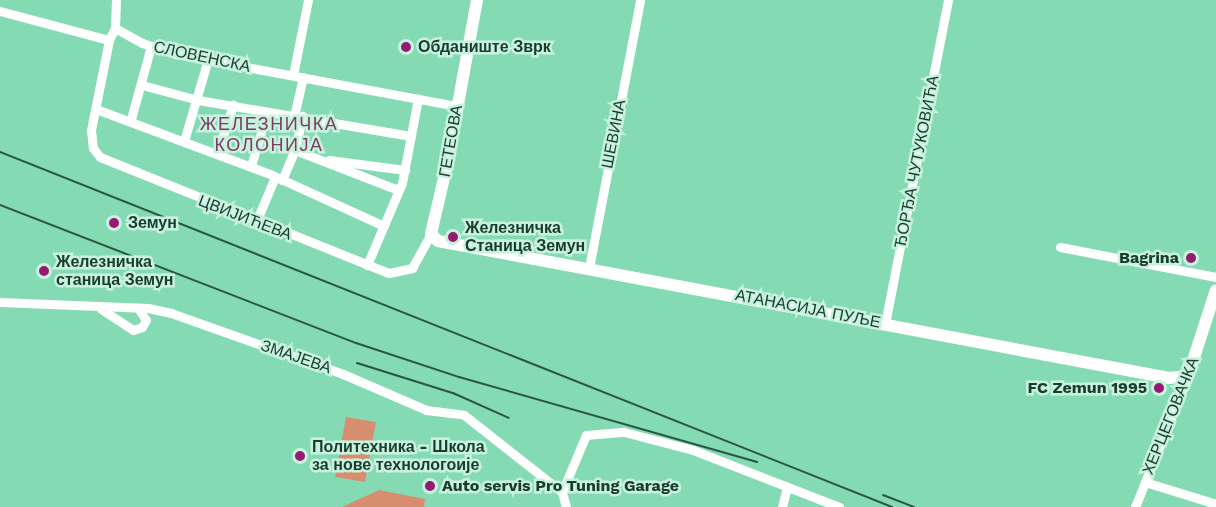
<!DOCTYPE html>
<html>
<head>
<meta charset="utf-8">
<style>
  body { margin:0 }
  #map { position:relative; width:1216px; height:507px; overflow:hidden; background:#84dbb3; font-family:"Work Sans",sans-serif }
  div>[style] { position:absolute }
  .green>* { inset:0; background:#d78e70 }
  .minor>* { height:9px; margin:-4.5px; padding:0 4.5px; transform-origin:4.5px; border-radius:4.5px; background:#fff }
  .tertiary>* { height:12px; margin:-6px; padding:0 6px; transform-origin:6px; border-radius:6px; background:#fff }
  .rail>* { height:2px; margin:-1px; padding:0 1px; transform-origin:1px; border-radius:1px; background:#295542 }
  .dots>* { width:16px; height:16px; translate:-50% -50%; box-sizing:border-box; border:3px solid #c8f2dd; border-radius:50% }
  span { translate:-50% -50%; white-space:nowrap; text-align:center; line-height:1.15; -webkit-text-stroke:5px #c8f2dd; paint-order:stroke }
  .poi-label { font-size:16px; color:#183c2d; font-weight:700 }
  .left { translate:0 -50%; text-align:left }
  .right { translate:-100% -50%; text-align:right }
  .street-label { font-size:16px; color:#183c2d }
  .neighbourhood-label { font-size:18px; color:#7b3d64; letter-spacing:1.5px }
</style>
</head>
<body>
<div id="map">
  <div class="green">
    <div style="clip-path:polygon(346px 417px,376px 422px,365px 482px,335px 477px)"></div>
    <div style="clip-path:polygon(379px 490px,425px 499px,424px 507px,342px 507px)"></div>
  </div>
  <div class="minor">
    <div style="left:116px;top:0;width:28px;rotate:92deg"></div>
    <div style="left:115px;top:28px;width:13px;rotate:117deg"></div>
    <div style="left:109px;top:40px;width:92px;rotate:101.3deg"></div>
    <div style="left:91px;top:130px;width:18px;rotate:84deg"></div>
    <div style="left:93px;top:148px;width:11px;rotate:52deg"></div>
    <div style="left:100px;top:157px;width:311px;rotate:21.9deg"></div>
    <div style="left:389px;top:273px;width:24px;rotate:-12deg"></div>
    <div style="left:412px;top:268px;width:39px;rotate:-61deg"></div>
    <div style="left:0;top:11px;width:113px;rotate:14.9deg"></div>
    <div style="left:115px;top:28px;width:31px;rotate:29deg"></div>
    <div style="left:142px;top:43px;width:36px;rotate:18deg"></div>
    <div style="left:176px;top:54px;width:286px;rotate:10.5deg"></div>
    <div style="left:293px;top:75px;width:76px;rotate:-78.7deg"></div>
    <div style="left:142px;top:85px;width:58px;rotate:15deg"></div>
    <div style="left:198px;top:100px;width:216px;rotate:9.6deg"></div>
    <div style="left:96px;top:109px;width:186px;rotate:20.5deg"></div>
    <div style="left:270px;top:174px;width:125px;rotate:24.5deg"></div>
    <div style="left:294px;top:116px;width:40px;rotate:-77deg"></div>
    <div style="left:131px;top:119px;width:76px;rotate:-74.7deg"></div>
    <div style="left:184px;top:141px;width:85px;rotate:-73.7deg"></div>
    <div style="left:295px;top:150px;width:110px;rotate:21.2deg"></div>
    <div style="left:217px;top:154px;width:52px;rotate:-71.9deg"></div>
    <div style="left:329px;top:160px;width:77px;rotate:7.5deg"></div>
    <div style="left:251px;top:166px;width:56px;rotate:-73.5deg"></div>
    <div style="left:282px;top:180px;width:33px;rotate:-67deg"></div>
    <div style="left:295px;top:150px;width:35px;rotate:-78deg"></div>
    <div style="left:256px;top:222px;width:49px;rotate:-67.1deg"></div>
    <div style="left:1060px;top:247px;width:159px;rotate:10.9deg"></div>
    <div style="left:367px;top:265px;width:89px;rotate:-66.9deg"></div>
    <div style="left:402px;top:183px;width:86px;rotate:-79.3deg"></div>
    <div style="left:589px;top:268px;width:273px;rotate:-79.2deg"></div>
    <div style="left:0;top:302px;width:148px;rotate:2.3deg"></div>
    <div style="left:148px;top:308px;width:24px;rotate:12deg"></div>
    <div style="left:171px;top:313px;width:182px;rotate:19.5deg"></div>
    <div style="left:343px;top:374px;width:90px;rotate:23.4deg"></div>
    <div style="left:426px;top:410px;width:38px;rotate:7deg"></div>
    <div style="left:464px;top:415px;width:125px;rotate:38.2deg"></div>
    <div style="left:101px;top:309px;width:38px;rotate:33deg"></div>
    <div style="left:133px;top:330px;width:9px;rotate:-18deg"></div>
    <div style="left:142px;top:327px;width:8px;rotate:-60deg"></div>
    <div style="left:146px;top:320px;width:14px;rotate:-124deg"></div>
    <div style="left:885px;top:324px;width:330px;rotate:-79deg"></div>
    <div style="left:1145px;top:482px;width:74px;rotate:17.2deg"></div>
    <div style="left:562px;top:492px;width:62px;rotate:-67.2deg"></div>
    <div style="left:586px;top:435px;width:38px;rotate:-5deg"></div>
    <div style="left:624px;top:432px;width:71px;rotate:14.6deg"></div>
    <div style="left:693px;top:450px;width:157px;rotate:21.3deg"></div>
    <div style="left:562px;top:492px;width:16px;rotate:75deg"></div>
    <div style="left:782px;top:507px;width:21px;rotate:-76deg"></div>
    <div style="left:1135px;top:507px;width:141px;rotate:-68deg"></div>
  </div>
  <div class="tertiary">
    <div style="left:477px;top:0;width:168px;rotate:100.3deg"></div>
    <div style="left:447px;top:165px;width:71px;rotate:103.1deg"></div>
    <div style="left:431px;top:234px;width:10px;rotate:45deg"></div>
    <div style="left:438px;top:241px;width:744px;rotate:10.61deg"></div>
    <div style="left:1169px;top:378px;width:19px;rotate:-6deg"></div>
    <div style="left:1188px;top:376px;width:90px;rotate:-72deg"></div>
  </div>
  <div class="rail">
    <div style="left:0;top:152px;width:960px;rotate:21.7deg"></div>
    <div style="left:0;top:205px;width:382px;rotate:21.2deg"></div>
    <div style="left:356px;top:343px;width:108px;rotate:18.3deg"></div>
    <div style="left:459px;top:377px;width:310px;rotate:15.9deg"></div>
    <div style="left:357px;top:363px;width:101px;rotate:17.4deg"></div>
    <div style="left:453px;top:393px;width:61px;rotate:24.1deg"></div>
    <div style="left:883px;top:495px;width:33px;rotate:21deg"></div>
  </div>
  <div class="dots">
    <div style="left:406px;top:47px;background:#961972"></div>
    <div style="left:114px;top:223px;background:#961972"></div>
    <div style="left:453px;top:237px;background:#961972"></div>
    <div style="left:1191px;top:258px;background:#961972"></div>
    <div style="left:44px;top:271px;background:#961972"></div>
    <div style="left:1159px;top:388px;background:#961972"></div>
    <div style="left:300px;top:456px;background:#961972"></div>
    <div style="left:430px;top:486px;background:#961972"></div>
  </div>
  <div class="poi-label">
    <span class="left" style="left:418px;top:47px">Обданиште Зврк</span>
    <span class="left" style="left:128px;top:223px">Земун</span>
    <span class="left" style="left:465px;top:237px">Железничка<br>Станица Земун</span>
    <span class="right" style="left:1179px;top:258px">Bagrina</span>
    <span class="left" style="left:56px;top:271px">Железничка<br>станица Земун</span>
    <span class="right" style="left:1147px;top:388px">FC Zemun 1995</span>
    <span class="left" style="left:312px;top:456px">Политехника - Школа<br>за нове технологоије</span>
    <span class="left" style="left:442px;top:486px">Auto servis Pro Tuning Garage</span>
  </div>
  <div class="street-label">
    <span style="left:202px;top:57px;rotate:12deg">СЛОВЕНСКА</span>
    <span style="left:614px;top:134px;rotate:-79deg">ШЕВИНА</span>
    <span style="left:451px;top:141px;rotate:-80deg">ГЕТЕОВА</span>
    <span style="left:917px;top:162px;rotate:-79deg">ЂОРЂА ЧУТУКОВИЋА</span>
    <span style="left:245px;top:218px;rotate:21deg">ЦВИЈИЋЕВА</span>
    <span style="left:808px;top:309px;rotate:11deg">АТАНАСИЈА ПУЉЕ</span>
    <span style="left:296px;top:357px;rotate:19deg">ЗМАЈЕВА</span>
    <span style="left:1171px;top:416px;rotate:-68deg">ХЕРЦЕГОВАЧКА</span>
  </div>
  <div class="neighbourhood-label">
    <span style="left:269px;top:135px">ЖЕЛЕЗНИЧКА<br>КОЛОНИЈА</span>
  </div>
</div>
</body>
</html>
